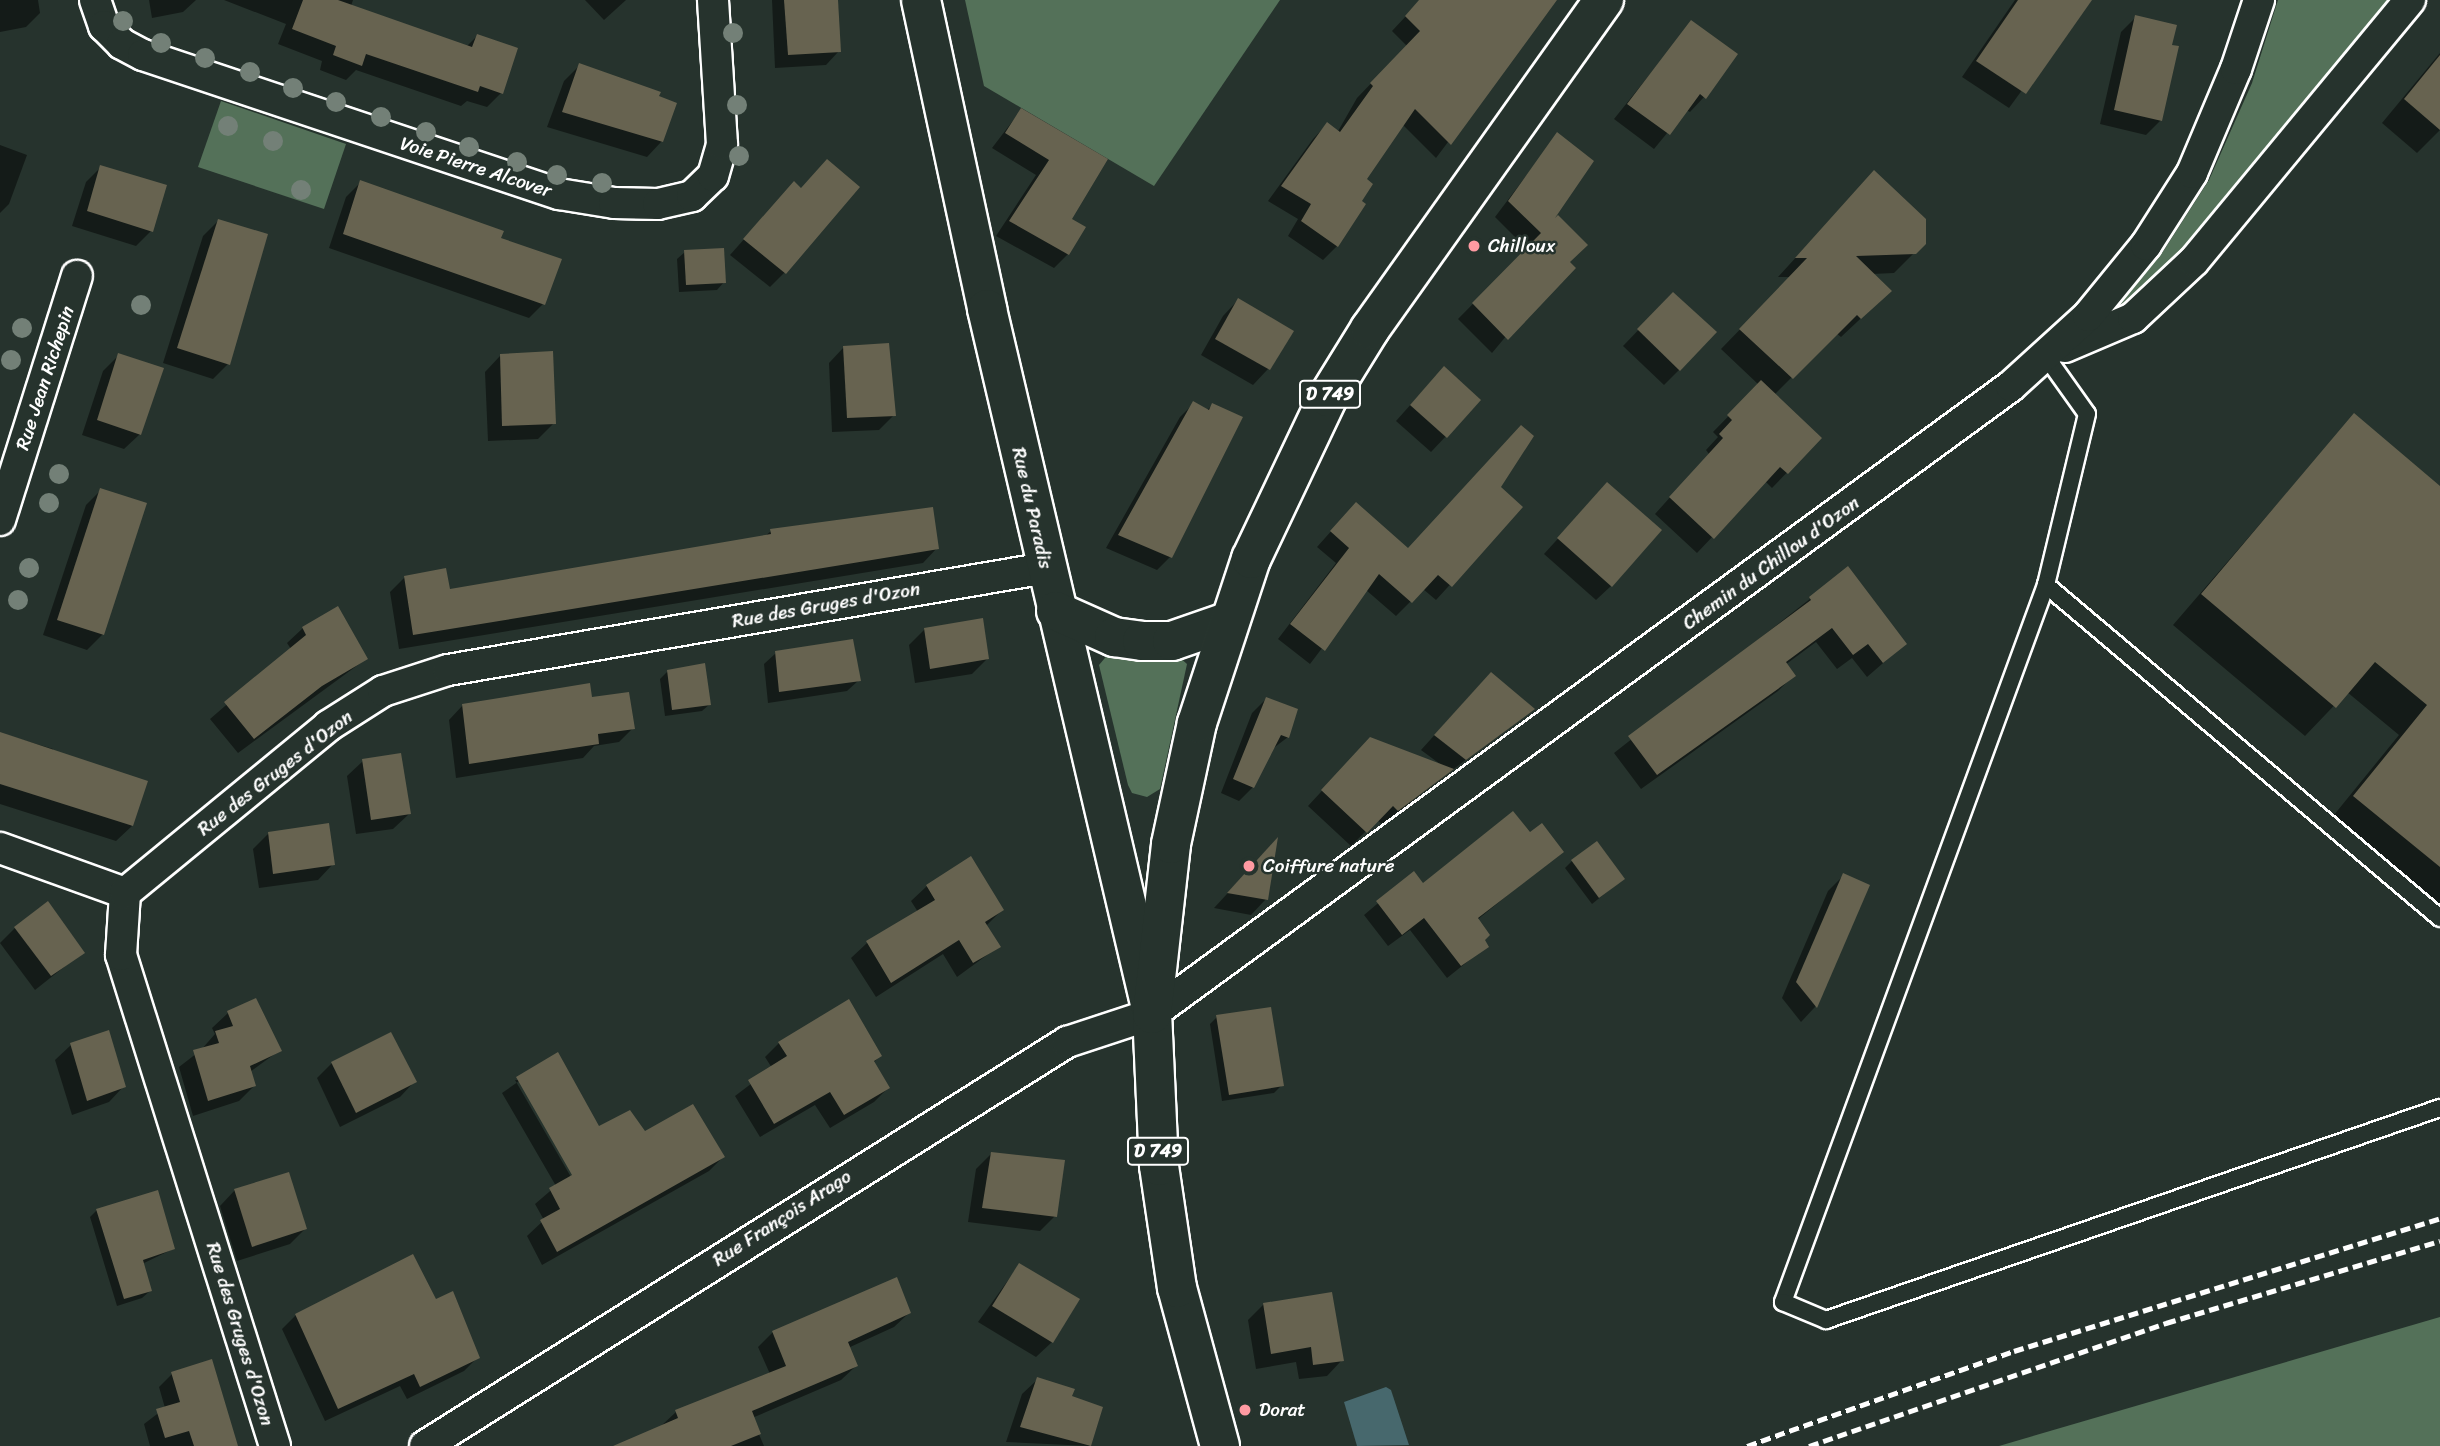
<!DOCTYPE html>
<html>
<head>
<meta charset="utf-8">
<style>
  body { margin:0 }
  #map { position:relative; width:2440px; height:1446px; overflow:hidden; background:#26332d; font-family:Sriracha,sans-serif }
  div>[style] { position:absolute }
  .green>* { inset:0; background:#547159 }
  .water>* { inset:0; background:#47686d }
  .shadow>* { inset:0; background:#0007 }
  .building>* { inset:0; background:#676350 }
  .roads { filter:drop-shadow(2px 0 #fff) drop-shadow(-2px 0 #fff) drop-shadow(0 2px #fff) drop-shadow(0 -2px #fff) }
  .lane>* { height:16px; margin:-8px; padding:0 8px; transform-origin:8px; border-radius:8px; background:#26332d }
  .street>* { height:30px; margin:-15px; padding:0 15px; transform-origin:15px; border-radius:15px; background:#26332d }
  .secondary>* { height:38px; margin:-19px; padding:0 19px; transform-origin:19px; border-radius:19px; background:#26332d }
  .primary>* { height:38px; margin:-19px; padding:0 19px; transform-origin:19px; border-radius:19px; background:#26332d }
  .rail>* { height:5px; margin-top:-2.5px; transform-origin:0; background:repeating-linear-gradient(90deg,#fff 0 10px,transparent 0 15px) }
  .trees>* { width:20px; height:20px; margin:-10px; border-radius:50%; background:#738077 }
  .dots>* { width:19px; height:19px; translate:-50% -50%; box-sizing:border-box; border:4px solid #26332d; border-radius:50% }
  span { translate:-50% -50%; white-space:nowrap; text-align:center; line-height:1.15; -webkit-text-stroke:5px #26332d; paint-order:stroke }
  .shield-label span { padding:2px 5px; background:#26332d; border:2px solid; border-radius:5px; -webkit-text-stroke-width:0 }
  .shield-label { font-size:18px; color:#fff; font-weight:700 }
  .street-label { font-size:19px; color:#fff }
  .poi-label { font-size:19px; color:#fff }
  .left { translate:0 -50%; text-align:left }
</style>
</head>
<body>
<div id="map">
  <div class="green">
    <div style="clip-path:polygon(965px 0,1280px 0,1154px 186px,984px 86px)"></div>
    <div style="clip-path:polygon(2278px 0,2393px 0,2171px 265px,2117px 314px,2114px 310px,2164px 250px,2209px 180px,2252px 83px)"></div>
    <div style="clip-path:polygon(221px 101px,346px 144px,324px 209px,198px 167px)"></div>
    <div style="clip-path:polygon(1110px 652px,1177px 655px,1187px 664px,1160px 789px,1147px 797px,1132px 793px,1128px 785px,1099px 665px)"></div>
    <div style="clip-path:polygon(2440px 1317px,2440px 1446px,1999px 1446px)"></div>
  </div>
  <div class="water">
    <div style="clip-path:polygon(1386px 1387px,1391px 1390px,1409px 1445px,1357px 1446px,1344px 1402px)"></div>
  </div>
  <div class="shadow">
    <div style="clip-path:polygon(0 0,38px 0,40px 13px,26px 27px,0 32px)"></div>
    <div style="clip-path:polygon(149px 0,196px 0,183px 12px,152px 18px)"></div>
    <div style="clip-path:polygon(224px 0,353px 0,351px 6px,466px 47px,477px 36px,501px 93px,487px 107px,467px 101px,461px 106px,356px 70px,346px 80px,320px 70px,322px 61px,278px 44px,286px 24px)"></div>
    <div style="clip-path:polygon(585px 0,626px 0,604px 20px)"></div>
    <div style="clip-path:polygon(772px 0,836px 0,839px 51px,826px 65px,775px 68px)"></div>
    <div style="clip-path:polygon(1421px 0,1554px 1px,1436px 158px,1403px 125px,1365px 180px,1337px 246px,1323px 260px,1288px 236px,1298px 219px,1268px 201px,1313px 139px,1327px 124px,1337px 133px,1357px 98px,1407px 46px,1392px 31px)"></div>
    <div style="clip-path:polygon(2015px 0,2088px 0,2009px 108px,1962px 77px)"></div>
    <div style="clip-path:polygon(2136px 17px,2161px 120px,2146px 135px,2100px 124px,2121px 32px)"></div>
    <div style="clip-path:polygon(1691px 23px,1704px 97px,1690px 112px,1686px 110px,1654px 149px,1614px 119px)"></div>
    <div style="clip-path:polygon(2440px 53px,2440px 130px,2417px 153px,2382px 123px)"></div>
    <div style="clip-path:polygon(580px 65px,662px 141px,647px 157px,547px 127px,564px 81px)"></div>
    <div style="clip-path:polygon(1021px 110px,1105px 160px,1070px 219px,1068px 254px,1054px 268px,996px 236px,1036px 175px,992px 148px)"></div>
    <div style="clip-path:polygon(1557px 135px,1549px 224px,1568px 262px,1492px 353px,1458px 319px,1527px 249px,1495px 217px)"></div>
    <div style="clip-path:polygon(0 145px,27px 155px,9px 204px,0 213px)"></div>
    <div style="clip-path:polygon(101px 167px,151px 231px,136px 246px,72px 226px,86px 182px)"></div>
    <div style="clip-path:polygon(1874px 172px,1924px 243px,1894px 273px,1872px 274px,1890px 291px,1841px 337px,1836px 333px,1774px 395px,1820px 438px,1772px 488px,1765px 481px,1697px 553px,1655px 514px,1709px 454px,1706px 450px,1718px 437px,1713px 432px,1759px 385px,1721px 349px,1791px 277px,1778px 277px)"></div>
    <div style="clip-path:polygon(361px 182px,499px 239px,543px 304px,529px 318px,329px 248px,346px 197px)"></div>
    <div style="clip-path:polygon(794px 183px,785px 272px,770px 287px,730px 255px)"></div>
    <div style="clip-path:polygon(218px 221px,228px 364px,213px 379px,163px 363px,203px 236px)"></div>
    <div style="clip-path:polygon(685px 252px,724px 282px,717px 290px,679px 292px,677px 259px)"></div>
    <div style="clip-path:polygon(1673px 294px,1679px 370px,1664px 385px,1623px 346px)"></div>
    <div style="clip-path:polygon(1238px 300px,1291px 331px,1268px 369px,1253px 385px,1201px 355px,1223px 316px)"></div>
    <div style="clip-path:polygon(844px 347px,894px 415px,879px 430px,832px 432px,829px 363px)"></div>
    <div style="clip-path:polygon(119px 355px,140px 434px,124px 449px,82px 435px,103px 371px)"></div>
    <div style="clip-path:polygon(500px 356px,554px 423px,538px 439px,488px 441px,485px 372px)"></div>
    <div style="clip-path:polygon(1429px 384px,1479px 401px,1431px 452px,1396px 421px)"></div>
    <div style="clip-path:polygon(1193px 404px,1207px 410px,1213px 405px,1170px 557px,1157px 570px,1106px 548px,1180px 417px)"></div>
    <div style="clip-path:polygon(2354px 415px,2440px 488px,2440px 921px,2325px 826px,2399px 735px,2347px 692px,2305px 736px,2173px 625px)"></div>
    <div style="clip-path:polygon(1498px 488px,1521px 507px,1436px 600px,1423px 589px,1396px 616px,1366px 590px,1310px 664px,1278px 639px,1336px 563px,1317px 547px,1342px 519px,1407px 550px)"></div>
    <div style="clip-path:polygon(101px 490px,103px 634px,87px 650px,43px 635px,86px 505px)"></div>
    <div style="clip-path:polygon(1593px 500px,1611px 586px,1596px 600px,1544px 554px)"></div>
    <div style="clip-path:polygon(771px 531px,937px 548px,923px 563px,399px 649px,390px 592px,405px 577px,448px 591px,764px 537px)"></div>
    <div style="clip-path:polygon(1848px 569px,1905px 644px,1867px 677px,1852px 658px,1837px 669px,1816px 642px,1785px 665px,1793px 676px,1778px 691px,1641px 789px,1614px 753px)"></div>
    <div style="clip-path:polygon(303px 628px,366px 659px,238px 753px,210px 719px,291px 649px,287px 643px)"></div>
    <div style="clip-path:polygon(925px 629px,987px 659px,972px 674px,915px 683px,909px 645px)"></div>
    <div style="clip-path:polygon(776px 653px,859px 680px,847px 691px,768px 703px,764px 664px)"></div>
    <div style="clip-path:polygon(667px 672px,710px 704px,702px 711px,665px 716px,660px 679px)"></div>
    <div style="clip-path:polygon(1477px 688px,1532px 709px,1382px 824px,1377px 820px,1351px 846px,1308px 806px,1356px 754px,1440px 764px,1421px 750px)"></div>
    <div style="clip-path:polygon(590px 699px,633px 728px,619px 742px,594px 746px,583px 758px,456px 778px,449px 720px,463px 705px)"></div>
    <div style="clip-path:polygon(1266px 699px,1288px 737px,1271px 750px,1253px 787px,1239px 801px,1221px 793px,1252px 713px)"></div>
    <div style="clip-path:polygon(0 733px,53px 749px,52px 753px,132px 826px,116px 841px,0 804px)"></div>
    <div style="clip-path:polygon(363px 761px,409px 814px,393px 829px,356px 834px,347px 776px)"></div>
    <div style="clip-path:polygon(268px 834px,333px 864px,318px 880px,259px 888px,253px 849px)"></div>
    <div style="clip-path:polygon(1530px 834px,1562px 851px,1477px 920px,1487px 946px,1447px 978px,1410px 930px,1388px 946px,1364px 915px,1414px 873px,1423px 885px)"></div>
    <div style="clip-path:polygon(1263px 855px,1266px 899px,1251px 915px,1214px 908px)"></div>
    <div style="clip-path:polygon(971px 859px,1002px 910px,986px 926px,998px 947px,957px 977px,943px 954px,876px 997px,851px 958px,867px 943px,918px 912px,911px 901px,927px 886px)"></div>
    <div style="clip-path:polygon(1572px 861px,1623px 879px,1592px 904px,1565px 868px)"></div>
    <div style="clip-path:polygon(1844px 875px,1867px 885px,1815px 1007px,1801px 1022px,1782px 998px,1828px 891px)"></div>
    <div style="clip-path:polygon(15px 928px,83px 952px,35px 990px,0 943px)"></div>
    <div style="clip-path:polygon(255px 1001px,280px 1050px,250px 1072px,254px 1086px,239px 1101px,193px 1116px,179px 1067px,201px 1050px,215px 1034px,212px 1028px,228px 1013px)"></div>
    <div style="clip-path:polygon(1217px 1017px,1282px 1085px,1274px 1093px,1222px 1101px,1210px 1024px)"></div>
    <div style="clip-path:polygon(779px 1043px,880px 1056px,873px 1063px,888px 1088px,874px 1102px,830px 1128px,815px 1105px,760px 1137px,735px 1096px,772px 1068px,765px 1057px)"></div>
    <div style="clip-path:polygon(71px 1045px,124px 1086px,109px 1102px,72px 1115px,55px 1060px)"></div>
    <div style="clip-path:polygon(evenodd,557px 1055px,598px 1129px,645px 1134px,723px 1157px,709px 1171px,542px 1265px,527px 1236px,544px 1220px,535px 1204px,556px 1186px,502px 1093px,557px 1055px,515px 1080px,519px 1080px,578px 1182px,575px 1184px,515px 1080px)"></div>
    <div style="clip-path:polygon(332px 1063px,415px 1081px,400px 1097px,340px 1127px,317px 1078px)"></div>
    <div style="clip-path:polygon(991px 1154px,1055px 1216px,1040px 1231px,968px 1222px,976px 1169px)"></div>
    <div style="clip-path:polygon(235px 1190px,305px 1229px,290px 1244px,237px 1261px,220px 1206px)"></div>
    <div style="clip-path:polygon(97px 1210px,173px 1249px,142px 1264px,150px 1291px,142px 1298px,117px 1306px,90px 1217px)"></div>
    <div style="clip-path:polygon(1019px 1265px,1052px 1342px,1036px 1357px,978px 1322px)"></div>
    <div style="clip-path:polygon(453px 1293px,477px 1358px,464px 1371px,407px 1399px,400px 1386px,325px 1421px,282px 1329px,296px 1315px,435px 1302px)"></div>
    <div style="clip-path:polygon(1264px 1304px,1342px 1360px,1327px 1376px,1299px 1379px,1296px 1362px,1256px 1369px,1248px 1320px)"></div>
    <div style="clip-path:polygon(909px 1313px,894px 1327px,848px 1348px,856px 1366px,841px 1380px,752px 1418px,764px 1446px,620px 1446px,661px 1426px,676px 1412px,770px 1374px,758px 1347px,773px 1332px)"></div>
    <div style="clip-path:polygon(172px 1374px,236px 1446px,150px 1446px,144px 1424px,165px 1408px,159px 1387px)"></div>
    <div style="clip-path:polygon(1038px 1379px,1070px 1397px,1101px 1408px,1089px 1446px,1006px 1442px,1022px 1394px)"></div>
  </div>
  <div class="building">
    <div style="clip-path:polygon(303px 0,338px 0,472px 47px,477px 34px,518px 48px,503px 94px,480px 86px,478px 92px,366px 54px,362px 66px,333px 55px,336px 46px,292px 29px)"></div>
    <div style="clip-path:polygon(784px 0,838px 0,841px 52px,788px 55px)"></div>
    <div style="clip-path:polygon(1419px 0,1557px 0,1451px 145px,1415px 109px,1367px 179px,1373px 184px,1362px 201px,1366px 204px,1338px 247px,1301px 221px,1311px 204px,1281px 186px,1327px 122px,1340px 132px,1373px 86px,1370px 83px,1420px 31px,1405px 16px)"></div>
    <div style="clip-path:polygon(2018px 0,2092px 0,2026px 94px,1976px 61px)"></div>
    <div style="clip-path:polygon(2135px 15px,2177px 25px,2172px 45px,2179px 46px,2162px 121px,2114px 110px)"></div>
    <div style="clip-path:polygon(1691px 20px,1738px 54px,1706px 99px,1700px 94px,1670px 135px,1627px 104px)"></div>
    <div style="clip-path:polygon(2440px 55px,2440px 130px,2404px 99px)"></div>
    <div style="clip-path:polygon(579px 63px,661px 92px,659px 96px,677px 103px,663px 142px,562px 112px)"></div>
    <div style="clip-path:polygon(1021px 108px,1108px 159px,1072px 219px,1086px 227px,1069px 255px,1009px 221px,1049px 160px,1005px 133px)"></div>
    <div style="clip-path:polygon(1557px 132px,1594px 161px,1555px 218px,1558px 215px,1588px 245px,1570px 262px,1576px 268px,1508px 340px,1472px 303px,1541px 233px,1508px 201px)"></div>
    <div style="clip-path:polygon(827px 159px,860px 187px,786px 274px,743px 239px,794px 181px,801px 188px)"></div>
    <div style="clip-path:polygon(100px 165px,167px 185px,153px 232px,87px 211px)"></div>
    <div style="clip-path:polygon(1874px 170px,1926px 219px,1926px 244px,1916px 254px,1856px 256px,1892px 291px,1861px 319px,1857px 315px,1793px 379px,1739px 329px,1807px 258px,1795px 258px)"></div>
    <div style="clip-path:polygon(360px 180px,504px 231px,501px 238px,562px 259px,545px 305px,343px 234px)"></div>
    <div style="clip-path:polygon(218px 219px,268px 234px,230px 365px,177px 348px)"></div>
    <div style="clip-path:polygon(724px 248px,726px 283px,686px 285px,684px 250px)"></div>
    <div style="clip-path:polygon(1673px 292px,1717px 332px,1680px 371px,1637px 329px)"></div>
    <div style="clip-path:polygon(1238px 298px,1294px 331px,1270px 370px,1215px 339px)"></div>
    <div style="clip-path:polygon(889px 343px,896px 416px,847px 418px,843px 346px)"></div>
    <div style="clip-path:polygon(553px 351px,556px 424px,502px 426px,500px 354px)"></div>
    <div style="clip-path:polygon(118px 353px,164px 368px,141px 435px,97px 420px)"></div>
    <div style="clip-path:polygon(1444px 366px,1481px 400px,1447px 438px,1410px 405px)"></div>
    <div style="clip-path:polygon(1761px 380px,1822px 438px,1788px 474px,1780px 467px,1714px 539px,1669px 497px,1723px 438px,1719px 434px,1732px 420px,1727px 415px)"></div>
    <div style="clip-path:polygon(1193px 401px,1209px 410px,1212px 403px,1243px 417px,1172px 558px,1118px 535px)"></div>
    <div style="clip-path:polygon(2354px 413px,2440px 486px,2440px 867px,2353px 796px,2427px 705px,2375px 662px,2336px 708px,2201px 594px)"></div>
    <div style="clip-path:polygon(1521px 425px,1534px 436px,1501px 487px,1523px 507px,1452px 587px,1438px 575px,1412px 603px,1379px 574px,1325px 651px,1290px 624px,1349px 548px,1330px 531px,1356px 502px,1408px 548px)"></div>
    <div style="clip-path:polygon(1607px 482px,1662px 530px,1612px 587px,1557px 538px)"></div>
    <div style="clip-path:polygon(100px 488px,147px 503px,104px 635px,57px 620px)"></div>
    <div style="clip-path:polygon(933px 507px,939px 549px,413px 635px,404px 576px,446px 568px,450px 589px,771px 534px,770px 529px)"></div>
    <div style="clip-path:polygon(1848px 566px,1907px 644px,1883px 663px,1868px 644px,1853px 655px,1832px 628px,1786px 662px,1796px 676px,1657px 775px,1628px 736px,1811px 600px,1809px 597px)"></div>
    <div style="clip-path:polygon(338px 606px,368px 659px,322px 686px,254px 739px,224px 702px,306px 635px,302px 627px)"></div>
    <div style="clip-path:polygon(983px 618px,989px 659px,930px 669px,924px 628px)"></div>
    <div style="clip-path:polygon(853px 639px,861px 681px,779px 692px,775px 651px)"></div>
    <div style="clip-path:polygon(705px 663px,711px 705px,672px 710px,667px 670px)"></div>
    <div style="clip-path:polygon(1491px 672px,1535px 709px,1466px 760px,1434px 735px)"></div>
    <div style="clip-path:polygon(590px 683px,592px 697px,629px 692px,635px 729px,598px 734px,599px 744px,469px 764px,462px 704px)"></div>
    <div style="clip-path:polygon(1266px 697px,1298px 709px,1289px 738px,1281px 735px,1254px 788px,1233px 779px)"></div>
    <div style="clip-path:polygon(0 732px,148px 781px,133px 826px,0 784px)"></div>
    <div style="clip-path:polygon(1370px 737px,1454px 769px,1398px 811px,1393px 806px,1367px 833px,1321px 790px)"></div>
    <div style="clip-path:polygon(401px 753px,411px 814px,371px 820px,362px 759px)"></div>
    <div style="clip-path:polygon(1513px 811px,1530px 832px,1542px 823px,1564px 852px,1478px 918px,1490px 935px,1485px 940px,1489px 947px,1461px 966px,1424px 918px,1402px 935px,1376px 901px,1414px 871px,1423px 883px)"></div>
    <div style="clip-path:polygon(329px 823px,335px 865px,273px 874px,268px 832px)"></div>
    <div style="clip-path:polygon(1278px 837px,1268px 900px,1227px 893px)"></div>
    <div style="clip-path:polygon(1597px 841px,1625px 879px,1599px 898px,1571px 860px)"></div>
    <div style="clip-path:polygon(971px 856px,1004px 910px,985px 922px,1001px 947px,973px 963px,959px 940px,891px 983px,866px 941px,935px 900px,926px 885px)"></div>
    <div style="clip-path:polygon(1843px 873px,1870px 885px,1817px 1008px,1796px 982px)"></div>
    <div style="clip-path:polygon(48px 901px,85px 953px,51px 976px,14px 927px)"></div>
    <div style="clip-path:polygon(256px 998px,282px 1051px,250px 1066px,256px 1086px,208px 1101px,193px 1050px,219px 1043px,215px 1031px,233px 1026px,227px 1011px)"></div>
    <div style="clip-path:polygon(849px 999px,882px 1056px,874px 1061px,890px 1088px,844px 1115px,830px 1092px,774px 1124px,748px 1080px,787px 1056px,778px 1042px)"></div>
    <div style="clip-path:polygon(1271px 1007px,1284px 1086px,1229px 1095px,1216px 1015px)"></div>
    <div style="clip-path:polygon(109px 1030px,126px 1087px,87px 1101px,70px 1043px)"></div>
    <div style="clip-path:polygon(391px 1032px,417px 1082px,356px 1113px,331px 1062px)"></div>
    <div style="clip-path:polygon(558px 1052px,599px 1126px,630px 1110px,645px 1131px,693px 1104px,725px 1157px,557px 1252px,540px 1220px,560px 1209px,549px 1188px,572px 1175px,516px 1077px)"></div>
    <div style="clip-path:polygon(991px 1152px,1065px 1160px,1057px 1217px,982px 1208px)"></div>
    <div style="clip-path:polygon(289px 1172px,307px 1229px,252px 1247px,234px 1189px)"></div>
    <div style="clip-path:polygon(158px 1190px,175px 1249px,143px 1260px,152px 1291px,124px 1299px,96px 1209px)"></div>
    <div style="clip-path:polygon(413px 1254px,436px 1299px,453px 1291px,480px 1358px,420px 1387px,414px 1374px,338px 1409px,295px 1314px)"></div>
    <div style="clip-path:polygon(1019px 1263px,1080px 1299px,1053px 1343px,992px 1306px)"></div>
    <div style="clip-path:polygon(897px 1277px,911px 1313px,848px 1342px,858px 1366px,752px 1411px,761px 1434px,731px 1446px,613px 1446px,678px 1418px,675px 1410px,786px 1366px,772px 1331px)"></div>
    <div style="clip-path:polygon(1332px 1292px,1344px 1361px,1313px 1365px,1311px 1347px,1271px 1354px,1263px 1303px)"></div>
    <div style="clip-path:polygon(212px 1359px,238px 1446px,194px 1446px,189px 1431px,165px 1438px,156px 1409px,180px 1402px,171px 1372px)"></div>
    <div style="clip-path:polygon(1037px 1377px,1075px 1389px,1072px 1396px,1103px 1407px,1091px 1446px,1020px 1427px)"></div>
  </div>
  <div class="roads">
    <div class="lane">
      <div style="left:2045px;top:355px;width:72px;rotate:54.6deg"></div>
      <div style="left:2087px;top:414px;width:176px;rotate:103.5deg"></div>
      <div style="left:2046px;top:585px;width:516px;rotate:40.2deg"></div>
      <div style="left:2046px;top:585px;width:764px;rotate:110.14deg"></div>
      <div style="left:1783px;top:1302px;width:47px;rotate:22.7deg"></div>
      <div style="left:1826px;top:1320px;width:650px;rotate:-19.05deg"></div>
    </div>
    <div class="street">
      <div style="left:95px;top:0;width:28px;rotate:71deg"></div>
      <div style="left:104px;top:26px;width:25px;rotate:45deg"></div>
      <div style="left:122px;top:44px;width:24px;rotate:28deg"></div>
      <div style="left:143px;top:55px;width:439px;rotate:18.5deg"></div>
      <div style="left:559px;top:194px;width:56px;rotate:9.3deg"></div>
      <div style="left:614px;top:203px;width:44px;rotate:1.3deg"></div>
      <div style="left:658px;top:204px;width:35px;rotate:-13deg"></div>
      <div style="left:692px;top:196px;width:29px;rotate:-44deg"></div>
      <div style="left:713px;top:176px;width:33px;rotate:-74deg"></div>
      <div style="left:722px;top:144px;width:144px;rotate:-93.6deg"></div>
      <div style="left:2065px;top:347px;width:74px;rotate:-23.1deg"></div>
      <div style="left:2133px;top:318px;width:83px;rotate:-43.1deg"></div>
      <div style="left:2194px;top:261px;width:339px;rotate:-50.4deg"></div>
      <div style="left:0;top:520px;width:256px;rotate:-72.5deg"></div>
      <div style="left:0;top:848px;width:133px;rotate:19.8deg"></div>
      <div style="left:275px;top:1446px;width:515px;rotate:-107.41deg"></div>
      <div style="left:121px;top:955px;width:62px;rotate:-86.3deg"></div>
      <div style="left:125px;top:893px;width:263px;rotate:-39.4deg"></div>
      <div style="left:328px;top:726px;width:65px;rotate:-32.5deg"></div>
      <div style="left:383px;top:691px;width:68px;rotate:-17.9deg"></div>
      <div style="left:448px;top:670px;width:607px;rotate:-9.68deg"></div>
      <div style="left:425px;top:1446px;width:759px;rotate:-32.18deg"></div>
      <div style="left:1067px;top:1042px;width:89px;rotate:-18.2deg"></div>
      <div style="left:1152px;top:1014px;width:1064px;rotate:-36.17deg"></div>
      <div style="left:2011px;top:386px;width:104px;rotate:-42.3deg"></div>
      <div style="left:2088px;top:316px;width:92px;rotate:-50.8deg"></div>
      <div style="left:2146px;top:245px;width:85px;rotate:-57.4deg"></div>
      <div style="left:2192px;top:173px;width:113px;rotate:-67.1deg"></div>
      <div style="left:2236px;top:69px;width:73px;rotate:-71.6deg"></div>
    </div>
    <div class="secondary">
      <div style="left:921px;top:0;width:316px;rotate:77.9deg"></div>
      <div style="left:987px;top:309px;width:718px;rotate:76.8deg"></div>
      <div style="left:1056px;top:611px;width:64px;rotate:24.1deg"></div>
      <div style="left:1114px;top:637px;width:28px;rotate:8deg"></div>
      <div style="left:1142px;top:641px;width:30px"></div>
      <div style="left:1172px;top:641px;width:58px;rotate:-19.1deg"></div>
    </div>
    <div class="primary">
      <div style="left:1220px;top:1446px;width:164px;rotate:-105.2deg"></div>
      <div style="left:1177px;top:1288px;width:123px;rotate:-98.4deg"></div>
      <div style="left:1159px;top:1166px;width:152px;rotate:-92.6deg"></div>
      <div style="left:1152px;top:1014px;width:171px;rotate:-83.6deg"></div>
      <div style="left:1171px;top:844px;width:124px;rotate:-77.9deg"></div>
      <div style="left:1197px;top:723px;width:173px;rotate:-71.8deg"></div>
      <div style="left:1251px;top:559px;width:179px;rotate:-64.6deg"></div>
      <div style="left:1328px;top:397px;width:80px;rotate:-58.3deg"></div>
      <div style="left:1370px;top:329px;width:404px;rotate:-54.6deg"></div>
    </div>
  </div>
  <div class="rail">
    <div style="left:1747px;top:1446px;width:283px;rotate:-19.6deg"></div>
    <div style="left:2014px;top:1351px;width:446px;rotate:-17.3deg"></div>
    <div style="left:1809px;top:1446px;width:378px;rotate:-19deg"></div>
    <div style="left:2166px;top:1323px;width:286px;rotate:-16.7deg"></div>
  </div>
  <div class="trees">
    <div style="left:123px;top:21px"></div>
    <div style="left:733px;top:33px"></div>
    <div style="left:161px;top:43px"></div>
    <div style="left:205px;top:58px"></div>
    <div style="left:250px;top:72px"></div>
    <div style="left:293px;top:88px"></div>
    <div style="left:336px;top:102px"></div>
    <div style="left:737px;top:105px"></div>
    <div style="left:381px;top:117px"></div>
    <div style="left:228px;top:126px"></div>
    <div style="left:426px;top:132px"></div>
    <div style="left:273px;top:141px"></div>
    <div style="left:469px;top:147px"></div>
    <div style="left:739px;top:156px"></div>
    <div style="left:517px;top:162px"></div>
    <div style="left:557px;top:175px"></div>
    <div style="left:602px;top:183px"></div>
    <div style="left:301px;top:190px"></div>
    <div style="left:141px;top:305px"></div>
    <div style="left:22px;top:328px"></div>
    <div style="left:11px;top:360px"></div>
    <div style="left:59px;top:474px"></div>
    <div style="left:49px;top:503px"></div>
    <div style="left:29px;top:568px"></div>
    <div style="left:18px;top:600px"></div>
  </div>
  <div class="dots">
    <div style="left:1474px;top:246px;background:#ff9aa2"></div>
    <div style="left:1249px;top:866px;background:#ff9aa2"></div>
    <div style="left:1245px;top:1410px;background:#ff9aa2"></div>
  </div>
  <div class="shield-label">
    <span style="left:1330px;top:394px">D 749</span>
    <span style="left:1158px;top:1151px">D 749</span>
  </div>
  <div class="street-label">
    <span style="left:476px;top:167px;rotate:18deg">Voie Pierre Alcover</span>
    <span style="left:45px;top:378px;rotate:-72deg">Rue Jean Richepin</span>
    <span style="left:1032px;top:508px;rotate:77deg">Rue du Paradis</span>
    <span style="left:1771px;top:563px;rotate:-36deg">Chemin du Chillou d'Ozon</span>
    <span style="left:826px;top:605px;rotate:-10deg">Rue des Gruges d'Ozon</span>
    <span style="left:275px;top:773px;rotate:-38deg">Rue des Gruges d'Ozon</span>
    <span style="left:782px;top:1218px;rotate:-33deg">Rue François Arago</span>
    <span style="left:240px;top:1334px;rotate:73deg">Rue des Gruges d'Ozon</span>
  </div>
  <div class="poi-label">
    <span class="left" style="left:1488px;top:246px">Chilloux</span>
    <span class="left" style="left:1263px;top:866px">Coiffure nature</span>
    <span class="left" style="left:1259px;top:1410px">Dorat</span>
  </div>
</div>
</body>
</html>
